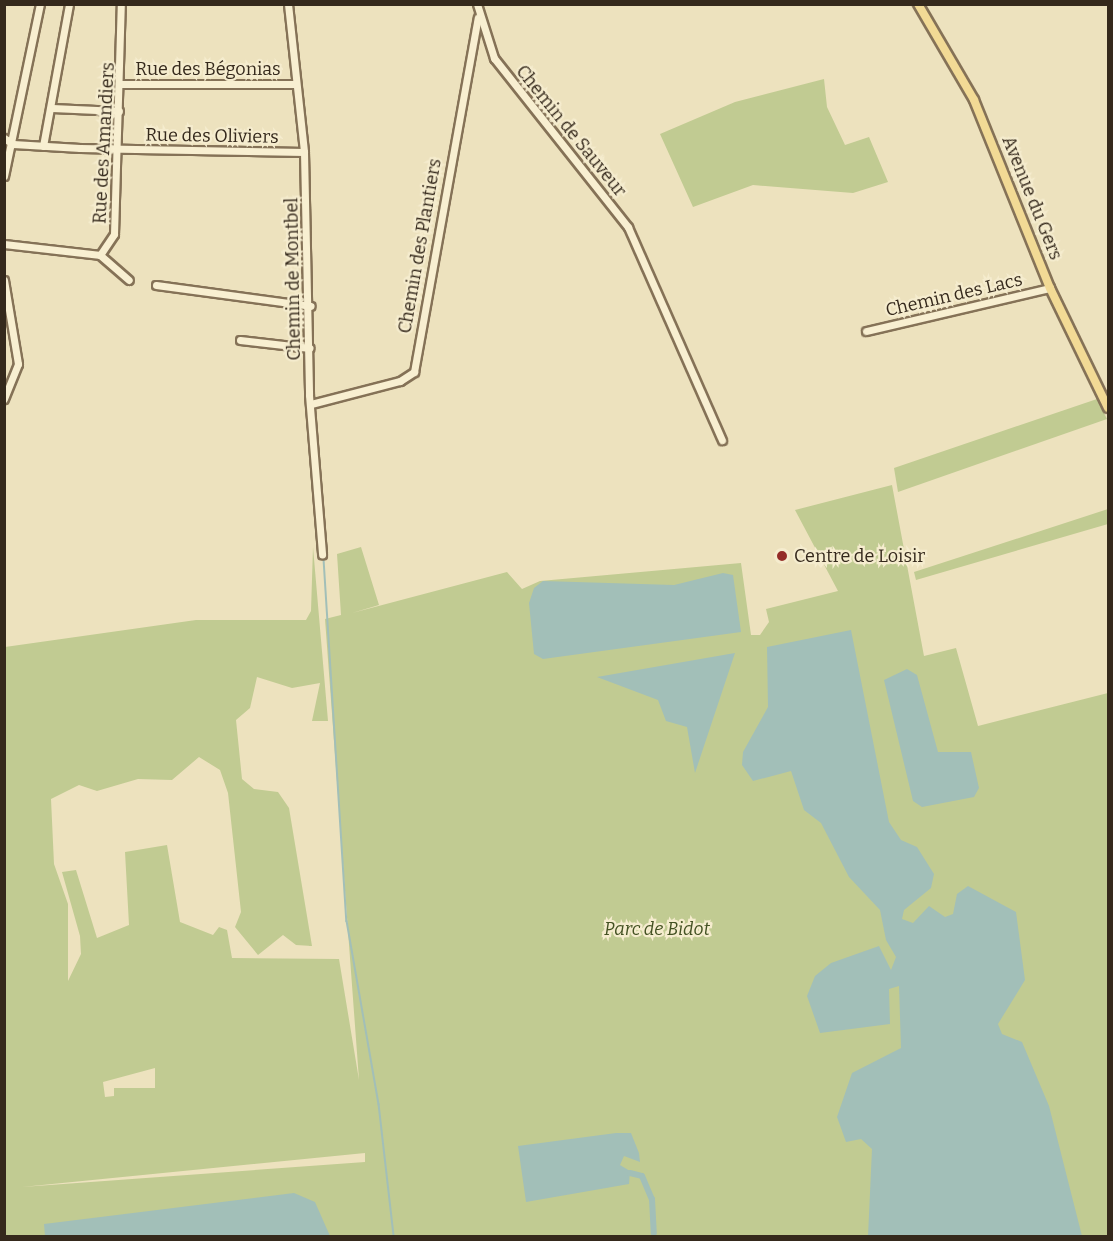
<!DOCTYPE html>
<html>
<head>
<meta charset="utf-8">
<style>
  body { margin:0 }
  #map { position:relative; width:1113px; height:1241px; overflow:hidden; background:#ede2be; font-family:Bitter,serif }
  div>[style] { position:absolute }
  .green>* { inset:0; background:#c1cb92 }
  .water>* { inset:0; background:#a2bfb8 }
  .stream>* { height:1.5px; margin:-0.75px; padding:0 0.75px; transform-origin:0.75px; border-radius:0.75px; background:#a2bfb8 }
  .canal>* { height:6px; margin:-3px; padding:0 3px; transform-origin:3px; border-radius:3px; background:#a2bfb8 }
  .roads { filter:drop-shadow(2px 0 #857257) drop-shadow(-2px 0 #857257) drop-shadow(0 2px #857257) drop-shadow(0 -2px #857257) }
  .minor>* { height:7px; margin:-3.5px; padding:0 3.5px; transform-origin:3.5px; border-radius:3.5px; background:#f8efd1 }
  .major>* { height:8px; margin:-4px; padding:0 4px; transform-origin:4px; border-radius:4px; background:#f2da95 }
  .dots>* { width:16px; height:16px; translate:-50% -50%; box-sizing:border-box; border:3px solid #f5ecce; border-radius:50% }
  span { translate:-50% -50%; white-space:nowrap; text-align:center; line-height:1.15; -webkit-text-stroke:4.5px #f5ecce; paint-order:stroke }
  .street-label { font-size:18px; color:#35291c }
  .poi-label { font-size:18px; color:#35291c }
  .left { translate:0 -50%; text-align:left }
  .park-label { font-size:18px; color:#435122; font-style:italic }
  .frame { position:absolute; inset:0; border:6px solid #35291c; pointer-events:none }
</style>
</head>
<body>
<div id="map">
  <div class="green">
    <div style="clip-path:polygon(824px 79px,827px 107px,845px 145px,869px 137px,888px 182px,853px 193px,753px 185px,693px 207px,660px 134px,735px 102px)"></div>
    <div style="clip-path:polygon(1097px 399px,1107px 419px,898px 492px,894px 468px)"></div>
    <div style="clip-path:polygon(evenodd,892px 485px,924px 656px,956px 648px,978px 726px,1108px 693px,1108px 1236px,5px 1236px,5px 647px,196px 620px,306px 620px,311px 611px,313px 547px,328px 721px,312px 721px,320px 683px,292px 688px,257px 677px,250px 708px,236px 720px,242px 779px,254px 789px,278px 792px,289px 808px,312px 946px,296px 945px,283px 935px,258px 955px,235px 927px,241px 912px,228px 793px,220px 770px,199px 757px,172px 780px,138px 779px,97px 791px,79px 785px,51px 799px,54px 864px,68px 904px,68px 981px,81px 954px,80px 936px,62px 872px,76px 870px,97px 938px,129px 925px,125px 852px,167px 845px,180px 922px,213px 935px,219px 927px,227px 930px,232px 958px,339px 959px,359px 1080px,325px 619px,341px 615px,337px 554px,361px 547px,379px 605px,352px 613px,507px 572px,522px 589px,540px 581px,741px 563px,751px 635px,760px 635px,769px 622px,766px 609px,838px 591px,795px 510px,892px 485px,155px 1068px,155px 1088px,114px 1088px,114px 1096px,105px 1097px,103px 1082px,155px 1068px,892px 485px,365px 1153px,365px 1162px,22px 1187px,365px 1153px)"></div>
    <div style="clip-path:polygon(1108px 509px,1108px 524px,916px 580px,914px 572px)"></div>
  </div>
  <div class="water">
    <div style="clip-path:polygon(723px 573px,733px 575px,741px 632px,543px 659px,534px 654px,529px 603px,534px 588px,543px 581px,674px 585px)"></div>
    <div style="clip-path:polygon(851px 630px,889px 822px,901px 840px,917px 847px,934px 874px,931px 888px,904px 910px,902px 919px,913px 923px,929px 906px,945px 917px,953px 914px,957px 894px,968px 886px,1016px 912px,1025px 980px,998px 1024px,1002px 1034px,1022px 1042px,1049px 1106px,1082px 1236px,868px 1236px,872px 1149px,861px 1139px,846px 1142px,837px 1117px,852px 1073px,901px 1048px,899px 986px,889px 989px,890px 1024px,820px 1033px,807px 996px,815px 976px,831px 963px,879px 946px,891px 970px,896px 957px,886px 940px,880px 910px,849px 877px,821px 823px,804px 810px,791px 771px,753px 781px,742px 765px,743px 752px,768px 707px,767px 647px)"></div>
    <div style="clip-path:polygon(735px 653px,695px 773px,687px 727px,666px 721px,658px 700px,597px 677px)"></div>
    <div style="clip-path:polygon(907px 669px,917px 675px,938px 752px,971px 752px,979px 788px,974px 797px,922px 807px,913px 801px,884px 680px)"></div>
    <div style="clip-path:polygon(616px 1133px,631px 1133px,639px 1153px,640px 1162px,624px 1156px,620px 1165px,630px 1171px,629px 1184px,526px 1202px,518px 1146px)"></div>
    <div style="clip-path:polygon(294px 1193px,315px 1202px,330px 1236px,45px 1236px,44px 1224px)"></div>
  </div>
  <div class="stream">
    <div style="left:324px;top:559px;width:363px;rotate:86.4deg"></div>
    <div style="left:347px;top:921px;width:186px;rotate:80.1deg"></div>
    <div style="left:379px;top:1104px;width:133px;rotate:83.5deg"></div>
  </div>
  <div class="canal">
    <div style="left:630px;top:1173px;width:12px;rotate:14deg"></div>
    <div style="left:642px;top:1176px;width:25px;rotate:67deg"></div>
    <div style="left:652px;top:1199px;width:34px;rotate:87deg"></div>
  </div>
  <div class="roads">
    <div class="minor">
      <div style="left:288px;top:4px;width:149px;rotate:83.8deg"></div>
      <div style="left:304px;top:152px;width:243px;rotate:88.8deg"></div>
      <div style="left:309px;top:395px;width:160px;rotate:85.3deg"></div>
      <div style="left:477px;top:4px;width:57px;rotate:72.5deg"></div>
      <div style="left:494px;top:58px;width:216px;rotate:51.6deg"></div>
      <div style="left:628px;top:227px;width:233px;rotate:66.2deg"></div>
      <div style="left:120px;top:84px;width:176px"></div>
      <div style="left:52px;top:108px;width:67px;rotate:2.6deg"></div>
      <div style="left:4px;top:138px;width:11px;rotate:34deg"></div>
      <div style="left:13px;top:144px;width:67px;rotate:3.4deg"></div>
      <div style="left:80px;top:148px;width:224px;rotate:1deg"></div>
      <div style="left:43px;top:146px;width:144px;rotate:-79.6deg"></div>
      <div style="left:4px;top:176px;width:176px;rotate:-78.2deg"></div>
      <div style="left:4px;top:244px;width:97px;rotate:6.5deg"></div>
      <div style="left:100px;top:255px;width:25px;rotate:-56deg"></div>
      <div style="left:114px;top:234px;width:230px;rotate:-88.3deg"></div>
      <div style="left:100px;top:255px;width:38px;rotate:41deg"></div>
      <div style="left:4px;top:280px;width:85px;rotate:80.5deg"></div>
      <div style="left:18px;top:364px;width:38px;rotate:112deg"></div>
      <div style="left:156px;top:285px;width:156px;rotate:7.7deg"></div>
      <div style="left:866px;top:331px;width:189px;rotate:-13.2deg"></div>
      <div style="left:240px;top:340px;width:70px;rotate:6.5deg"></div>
      <div style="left:311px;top:404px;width:92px;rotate:-14.5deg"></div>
      <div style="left:400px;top:381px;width:17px;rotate:-33deg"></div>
      <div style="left:414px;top:372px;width:360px;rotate:-79.8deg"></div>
    </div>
    <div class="major">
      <div style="left:918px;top:4px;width:111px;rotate:59.7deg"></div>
      <div style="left:974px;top:100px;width:203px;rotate:68deg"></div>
      <div style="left:1050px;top:288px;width:133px;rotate:64.2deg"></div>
    </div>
  </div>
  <div class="dots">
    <div style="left:782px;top:556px;background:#942c27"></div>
  </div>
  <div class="street-label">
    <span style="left:208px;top:69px">Rue des Bégonias</span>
    <span style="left:571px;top:131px;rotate:51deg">Chemin de Sauveur</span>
    <span style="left:212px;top:136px;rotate:1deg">Rue des Oliviers</span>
    <span style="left:104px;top:143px;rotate:-87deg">Rue des Amandiers</span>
    <span style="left:1032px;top:198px;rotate:68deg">Avenue du Gers</span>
    <span style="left:420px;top:246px;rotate:-80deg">Chemin des Plantiers</span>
    <span style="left:293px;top:279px;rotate:-91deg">Chemin de Montbel</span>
    <span style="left:954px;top:295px;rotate:-13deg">Chemin des Lacs</span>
  </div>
  <div class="poi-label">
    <span class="left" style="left:794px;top:556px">Centre de Loisir</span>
  </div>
  <div class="park-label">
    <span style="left:657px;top:929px">Parc de Bidot</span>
  </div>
  <div class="frame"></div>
</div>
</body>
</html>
